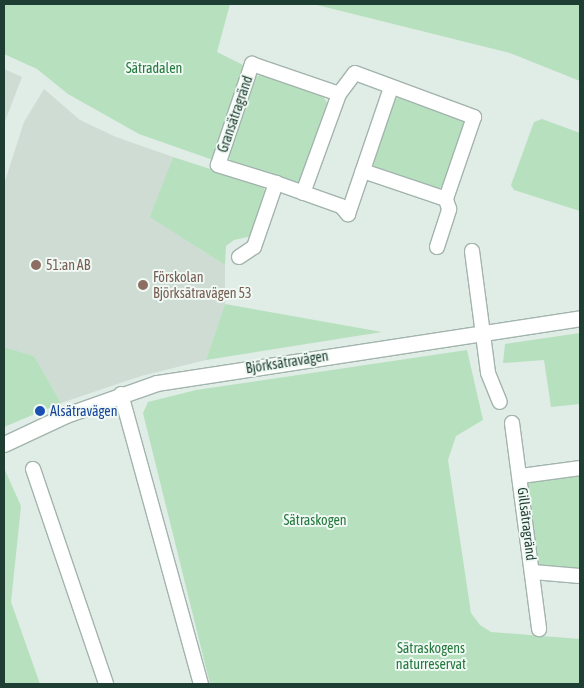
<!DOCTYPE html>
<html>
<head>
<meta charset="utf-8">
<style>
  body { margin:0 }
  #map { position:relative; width:584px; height:688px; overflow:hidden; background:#e0ece6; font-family:"Asap Condensed",sans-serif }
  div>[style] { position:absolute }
  .built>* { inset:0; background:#cedcd4 }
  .green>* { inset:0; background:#b6e0be }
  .roads { filter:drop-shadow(1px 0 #a2b4ad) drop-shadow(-1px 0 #a2b4ad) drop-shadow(0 1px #a2b4ad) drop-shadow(0 -1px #a2b4ad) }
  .street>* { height:14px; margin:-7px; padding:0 7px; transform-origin:7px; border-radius:7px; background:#fff }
  .secondary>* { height:15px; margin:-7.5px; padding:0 7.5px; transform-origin:7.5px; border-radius:7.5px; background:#fff }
  .dots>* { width:14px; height:14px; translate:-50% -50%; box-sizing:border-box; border:2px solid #f0f9f4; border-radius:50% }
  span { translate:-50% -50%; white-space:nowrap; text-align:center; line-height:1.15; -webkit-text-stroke:4px #f0f9f4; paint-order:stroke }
  .park-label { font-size:14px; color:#25793e }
  .street-label { font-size:14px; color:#1f3e33 }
  .education-label { font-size:14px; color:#785e54 }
  .left { translate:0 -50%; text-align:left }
  .transit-label { font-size:14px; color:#164399 }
  .frame { position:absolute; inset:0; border:5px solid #1f3e33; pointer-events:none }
</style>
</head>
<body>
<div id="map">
  <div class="built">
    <div style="clip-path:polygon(4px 69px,22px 77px,4px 124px)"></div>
    <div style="clip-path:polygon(44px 89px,80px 120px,116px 137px,173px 157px,151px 217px,225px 265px,225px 304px,206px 360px,141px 376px,61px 403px,34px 356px,4px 347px,4px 184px,24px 122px)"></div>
  </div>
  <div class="green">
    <div style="clip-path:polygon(4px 4px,230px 4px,217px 52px,247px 67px,213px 160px,139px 134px,68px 94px,37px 69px,4px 54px)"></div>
    <div style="clip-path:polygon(313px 4px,580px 4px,580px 81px,510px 53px)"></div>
    <div style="clip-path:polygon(260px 75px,321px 93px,327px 103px,301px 181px,293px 184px,231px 162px,229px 157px,253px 78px)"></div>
    <div style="clip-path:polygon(398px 97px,460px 117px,465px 125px,445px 186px,437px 189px,375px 167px,372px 162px,392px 103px)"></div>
    <div style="clip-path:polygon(542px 119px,580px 133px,580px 211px,514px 190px,511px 185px,534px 122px)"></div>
    <div style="clip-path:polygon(173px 157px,263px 186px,266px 193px,252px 236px,234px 240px,226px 246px,225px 265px,150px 217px)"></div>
    <div style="clip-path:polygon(225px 304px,382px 332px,206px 360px)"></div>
    <div style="clip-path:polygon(580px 333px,580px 404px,551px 407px,544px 360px,503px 363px,505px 344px)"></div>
    <div style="clip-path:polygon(4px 347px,34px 356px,61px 403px,4px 427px)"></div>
    <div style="clip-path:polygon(467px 350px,483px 420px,456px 436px,448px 460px,471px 613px,480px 625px,491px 632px,580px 639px,580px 684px,210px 684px,143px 413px,148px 402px,196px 390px)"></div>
    <div style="clip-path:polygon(4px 468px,21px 506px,11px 602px,40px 684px,4px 684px)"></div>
    <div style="clip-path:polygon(580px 473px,580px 571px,540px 568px,526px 486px,531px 481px)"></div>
  </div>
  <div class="roads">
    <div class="street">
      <div style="left:276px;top:183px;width:61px;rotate:-162.8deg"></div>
      <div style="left:218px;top:165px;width:107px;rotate:-71.4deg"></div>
      <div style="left:252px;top:64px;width:92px;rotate:19deg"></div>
      <div style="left:303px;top:193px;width:105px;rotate:-70deg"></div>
      <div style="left:339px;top:94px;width:26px;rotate:-53deg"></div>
      <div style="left:355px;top:73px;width:127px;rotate:20.3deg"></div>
      <div style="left:474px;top:117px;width:87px;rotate:108.9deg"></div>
      <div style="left:446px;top:199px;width:88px;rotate:-161.4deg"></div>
      <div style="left:437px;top:247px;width:40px;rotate:-72deg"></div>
      <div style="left:449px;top:209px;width:10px;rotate:-107deg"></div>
      <div style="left:472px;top:251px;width:123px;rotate:82.5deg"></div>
      <div style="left:488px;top:373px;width:31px;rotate:68deg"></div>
      <div style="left:239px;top:257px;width:18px;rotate:-34deg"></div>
      <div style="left:254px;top:247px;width:68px;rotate:-71deg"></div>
      <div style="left:276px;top:183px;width:69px;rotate:19.5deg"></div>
      <div style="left:341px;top:206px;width:11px;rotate:49deg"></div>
      <div style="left:348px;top:214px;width:133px;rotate:-71.2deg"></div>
      <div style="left:121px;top:394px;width:301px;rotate:74.6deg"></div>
      <div style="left:512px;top:423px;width:208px;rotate:82.5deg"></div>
      <div style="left:33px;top:469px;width:227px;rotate:71.2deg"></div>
      <div style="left:521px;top:476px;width:60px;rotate:-7.7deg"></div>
      <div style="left:533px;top:572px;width:47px;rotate:4.9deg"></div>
    </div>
    <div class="secondary">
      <div style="left:4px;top:444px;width:68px;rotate:-25.1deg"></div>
      <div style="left:66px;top:415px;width:96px;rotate:-19.4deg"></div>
      <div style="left:157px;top:383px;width:428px;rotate:-8.7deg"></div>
    </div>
  </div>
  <div class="dots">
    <div style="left:36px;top:265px;background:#8d6e63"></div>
    <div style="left:143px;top:285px;background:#8d6e63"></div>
    <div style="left:40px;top:411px;background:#1a4fb4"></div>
  </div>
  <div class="park-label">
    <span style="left:154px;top:68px">Sätradalen</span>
    <span style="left:315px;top:520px">Sätraskogen</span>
    <span style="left:431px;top:656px">Sätraskogens<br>naturreservat</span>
  </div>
  <div class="street-label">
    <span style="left:235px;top:114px;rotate:-71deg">Gransätragränd</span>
    <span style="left:287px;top:362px;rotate:-9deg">Björksätravägen</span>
    <span style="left:527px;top:524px;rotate:83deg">Gillsätragränd</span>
  </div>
  <div class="education-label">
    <span class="left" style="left:46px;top:265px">51:an AB</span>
    <span class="left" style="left:153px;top:285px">Förskolan<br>Björksätravägen 53</span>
  </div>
  <div class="transit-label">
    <span class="left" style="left:50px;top:411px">Alsätravägen</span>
  </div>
  <div class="frame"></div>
</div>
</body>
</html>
